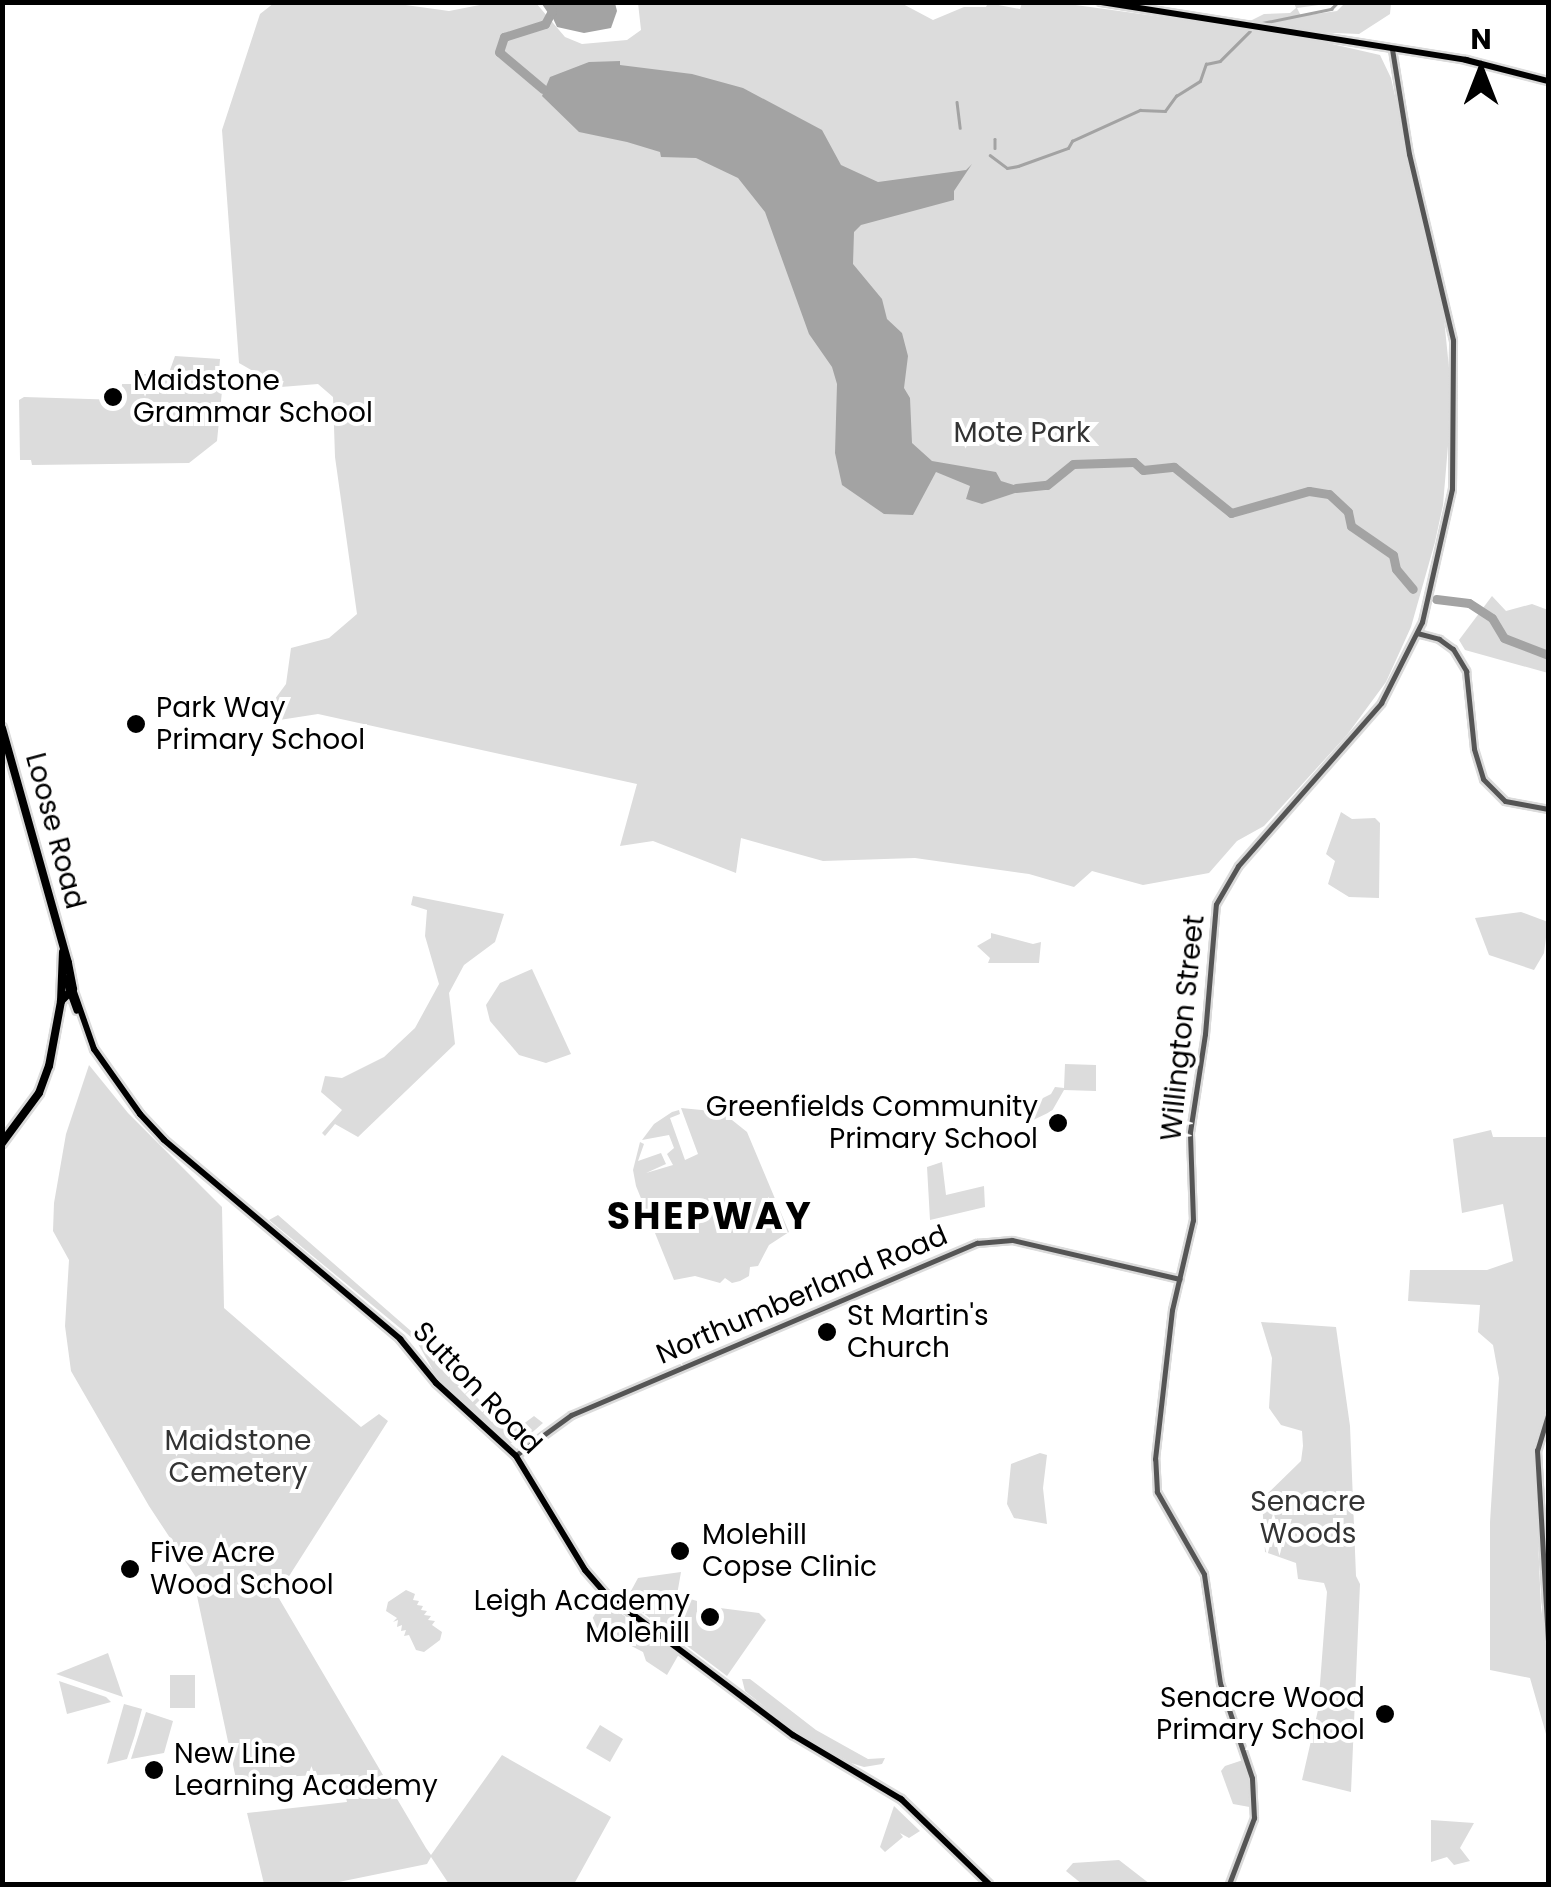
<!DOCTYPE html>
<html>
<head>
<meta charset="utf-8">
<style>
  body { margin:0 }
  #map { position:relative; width:1551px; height:1887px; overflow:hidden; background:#fff; font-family:Poppins,sans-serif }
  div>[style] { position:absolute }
  .green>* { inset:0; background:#dcdcdc }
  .water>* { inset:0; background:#a3a3a3 }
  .stream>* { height:2.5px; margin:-1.25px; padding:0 1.25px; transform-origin:1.25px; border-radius:1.25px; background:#a3a3a3 }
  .river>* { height:9px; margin:-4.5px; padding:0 4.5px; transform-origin:4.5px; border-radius:4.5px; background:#a3a3a3 }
  .roads { filter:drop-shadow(2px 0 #dbdbdb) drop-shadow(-2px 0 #dbdbdb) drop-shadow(0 2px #dbdbdb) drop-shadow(0 -2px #dbdbdb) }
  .tertiary>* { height:5px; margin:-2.5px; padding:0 2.5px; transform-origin:2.5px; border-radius:2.5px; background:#555 }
  .primary>* { height:6px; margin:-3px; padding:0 3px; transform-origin:3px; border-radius:3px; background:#000 }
  .trunk>* { height:8px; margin:-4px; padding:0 4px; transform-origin:4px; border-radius:4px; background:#000 }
  .dots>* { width:28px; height:28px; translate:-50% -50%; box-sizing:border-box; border:5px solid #fff; border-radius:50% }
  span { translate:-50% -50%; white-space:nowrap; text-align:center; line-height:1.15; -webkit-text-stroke:8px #fff; paint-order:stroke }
  .poi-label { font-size:28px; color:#000 }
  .left { translate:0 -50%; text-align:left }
  .right { translate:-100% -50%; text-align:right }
  .park-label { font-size:28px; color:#333 }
  .street-label { font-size:28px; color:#000 }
  .district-label { font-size:38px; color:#000; font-weight:700; letter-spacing:2.5px }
  .frame { position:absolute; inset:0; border:5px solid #000; pointer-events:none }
  .north { position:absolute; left:1431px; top:20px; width:100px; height:100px; -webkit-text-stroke:8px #fff; paint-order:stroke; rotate:0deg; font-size:28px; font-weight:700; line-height:40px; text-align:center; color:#000 }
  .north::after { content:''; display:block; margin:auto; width:35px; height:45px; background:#000; clip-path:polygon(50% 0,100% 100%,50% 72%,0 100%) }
</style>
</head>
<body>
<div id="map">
  <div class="green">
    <div style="clip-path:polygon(274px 3px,391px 3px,449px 11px,490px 3px,536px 3px,565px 37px,582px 44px,627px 40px,641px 30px,638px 3px,901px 3px,933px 20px,964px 7px,986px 7px,988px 3px,1020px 9px,1022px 3px,1061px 3px,1293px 35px,1380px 55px,1391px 78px,1443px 308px,1452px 398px,1443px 505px,1435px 542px,1411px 627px,1386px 682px,1347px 735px,1264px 826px,1237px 841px,1209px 873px,1143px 885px,1092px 871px,1074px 887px,1029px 874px,915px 858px,823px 861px,741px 838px,736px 873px,653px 841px,620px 846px,637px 784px,318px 714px,273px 721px,272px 703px,286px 684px,291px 648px,329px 638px,357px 614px,335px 457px,333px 397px,318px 384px,281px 387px,239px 363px,222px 130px,260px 14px)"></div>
    <div style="clip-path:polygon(1294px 3px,1333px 3px,1297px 8px,1301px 16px,1337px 11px,1345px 3px,1391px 3px,1390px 14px,1359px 34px,1309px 32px,1250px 21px,1264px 14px,1290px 13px,1296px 8px)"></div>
    <div style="clip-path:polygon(175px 356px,220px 359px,219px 372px,170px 370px)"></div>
    <div style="clip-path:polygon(132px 374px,215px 374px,223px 381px,217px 441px,189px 463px,32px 465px,31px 460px,20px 460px,19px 400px,24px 397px,121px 400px,122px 384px,132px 384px)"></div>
    <div style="clip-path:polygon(1492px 596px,1506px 611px,1532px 604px,1548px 610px,1548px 673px,1465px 650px,1459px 640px)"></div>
    <div style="clip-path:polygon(1341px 812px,1352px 819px,1375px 818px,1380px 823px,1379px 898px,1349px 897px,1328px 884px,1335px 861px,1326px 854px)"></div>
    <div style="clip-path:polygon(413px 896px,504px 914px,495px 942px,464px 965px,449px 993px,455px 1044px,358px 1137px,335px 1124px,325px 1136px,322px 1133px,342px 1110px,321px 1092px,325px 1076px,342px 1078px,384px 1057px,415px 1028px,439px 984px,425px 936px,427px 910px,411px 905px)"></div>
    <div style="clip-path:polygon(1521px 912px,1548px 922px,1544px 953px,1534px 970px,1489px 955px,1475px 918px)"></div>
    <div style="clip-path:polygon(991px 933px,1033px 944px,1041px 942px,1039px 963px,988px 963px,990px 958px,977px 946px,991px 938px)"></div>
    <div style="clip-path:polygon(532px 969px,571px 1054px,546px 1063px,519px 1055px,490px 1021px,486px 1005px,500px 983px)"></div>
    <div style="clip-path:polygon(1065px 1064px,1096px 1065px,1096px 1091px,1064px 1090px,1052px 1111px,1029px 1122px,1023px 1108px,1051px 1094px,1055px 1087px,1064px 1088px)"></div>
    <div style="clip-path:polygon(89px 1065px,128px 1113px,222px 1207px,224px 1308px,361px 1427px,379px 1414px,388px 1421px,277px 1595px,426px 1848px,431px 1855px,502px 1755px,611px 1817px,574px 1884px,449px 1884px,431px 1857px,427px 1864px,329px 1884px,264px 1884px,247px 1813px,347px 1802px,340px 1774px,236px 1779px,197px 1596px,203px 1588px,149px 1506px,71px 1371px,65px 1326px,69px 1260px,53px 1231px,54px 1203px,66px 1134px)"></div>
    <div style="clip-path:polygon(681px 1108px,722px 1112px,747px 1132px,789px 1232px,769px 1245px,758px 1266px,750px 1267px,749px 1276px,740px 1281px,732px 1283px,725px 1278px,720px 1283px,695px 1276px,674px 1280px,636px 1186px,633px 1170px,640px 1142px,644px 1144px,638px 1161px,661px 1153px,666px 1164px,646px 1173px,673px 1165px,667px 1154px,674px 1148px,669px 1135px,642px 1140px,654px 1124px,672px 1112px,679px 1110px,680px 1114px,670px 1118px,685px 1160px,698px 1154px)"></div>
    <div style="clip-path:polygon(1491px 1130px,1493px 1137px,1548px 1137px,1548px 1403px,1534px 1447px,1541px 1607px,1548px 1657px,1548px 1741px,1530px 1678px,1490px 1670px,1490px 1522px,1499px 1378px,1493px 1345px,1478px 1332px,1480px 1305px,1408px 1301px,1410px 1270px,1487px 1270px,1513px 1261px,1503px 1204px,1462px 1213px,1453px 1139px)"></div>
    <div style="clip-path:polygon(942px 1162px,946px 1195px,984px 1186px,985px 1207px,930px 1220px,927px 1167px)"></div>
    <div style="clip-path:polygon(278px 1215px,435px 1352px,503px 1426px,518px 1428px,534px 1416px,543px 1423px,520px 1443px,509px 1443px,438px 1379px,417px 1342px,269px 1220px)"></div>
    <div style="clip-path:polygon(1261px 1322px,1336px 1327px,1350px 1426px,1356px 1576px,1360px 1584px,1351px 1792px,1302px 1780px,1318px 1710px,1327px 1592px,1324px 1583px,1298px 1579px,1296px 1563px,1265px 1552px,1262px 1499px,1301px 1461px,1303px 1446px,1302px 1431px,1281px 1425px,1269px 1408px,1272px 1358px)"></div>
    <div style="clip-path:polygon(1040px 1453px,1047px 1455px,1043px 1488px,1047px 1524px,1014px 1518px,1007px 1504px,1011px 1464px)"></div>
    <div style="clip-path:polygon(681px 1572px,677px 1595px,697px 1601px,697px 1616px,710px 1616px,712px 1607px,759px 1613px,766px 1620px,727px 1676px,626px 1600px,638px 1578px)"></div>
    <div style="clip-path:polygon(406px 1590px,415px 1594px,413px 1600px,419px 1601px,417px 1605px,423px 1606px,421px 1610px,427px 1611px,424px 1615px,431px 1616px,428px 1620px,435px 1621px,432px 1625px,442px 1632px,440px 1640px,424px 1652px,416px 1650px,409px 1635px,404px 1636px,406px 1630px,401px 1631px,402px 1625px,397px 1627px,398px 1620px,393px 1622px,397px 1618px,386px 1611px,388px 1602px)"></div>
    <div style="clip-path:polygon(603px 1601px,679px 1654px,667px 1675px,646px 1661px,643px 1652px,589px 1624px)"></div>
    <div style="clip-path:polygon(108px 1653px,123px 1697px,56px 1674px)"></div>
    <div style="clip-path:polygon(170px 1675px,195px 1675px,195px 1708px,170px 1708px)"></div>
    <div style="clip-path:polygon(742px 1679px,750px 1679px,816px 1730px,850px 1749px,868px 1759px,885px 1758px,882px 1764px,864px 1767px,851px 1763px,791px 1728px,745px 1691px)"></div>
    <div style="clip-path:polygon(59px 1681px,106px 1697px,111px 1702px,67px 1714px)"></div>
    <div style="clip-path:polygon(124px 1704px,142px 1709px,135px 1735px,127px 1759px,107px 1764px)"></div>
    <div style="clip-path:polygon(146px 1712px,173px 1721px,164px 1753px,131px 1759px)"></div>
    <div style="clip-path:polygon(600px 1725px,623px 1739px,610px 1762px,586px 1748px)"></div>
    <div style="clip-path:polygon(1246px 1759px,1250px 1771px,1255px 1808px,1233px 1804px,1221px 1771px,1225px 1766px)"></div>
    <div style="clip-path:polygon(894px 1806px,920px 1831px,909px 1838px,900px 1833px,903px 1837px,885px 1852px,880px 1847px)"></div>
    <div style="clip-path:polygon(1431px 1820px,1474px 1823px,1460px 1848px,1470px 1861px,1454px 1865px,1447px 1857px,1431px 1862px)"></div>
    <div style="clip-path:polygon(1119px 1860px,1150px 1884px,1082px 1884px,1066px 1871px,1073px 1863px)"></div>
  </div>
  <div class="water">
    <div style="clip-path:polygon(546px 3px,615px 3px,617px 11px,611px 28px,584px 33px,557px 27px)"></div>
    <div style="clip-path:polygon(620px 61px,620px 65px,692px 74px,743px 88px,822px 130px,841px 165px,878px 182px,966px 170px,972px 164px,954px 191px,954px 200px,861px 225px,854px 232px,853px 264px,882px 299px,887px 319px,902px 333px,908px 356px,904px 388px,910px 398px,912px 443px,932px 461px,996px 472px,1001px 481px,1027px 489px,982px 504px,966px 499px,970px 486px,936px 472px,913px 515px,884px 514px,842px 485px,835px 453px,837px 384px,832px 367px,809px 334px,765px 212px,738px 178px,696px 158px,661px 157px,660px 152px,627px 142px,579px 132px,542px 96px,550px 77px,589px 62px)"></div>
  </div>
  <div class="stream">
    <div style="left:1257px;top:24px;width:76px;rotate:-11.5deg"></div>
    <div style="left:1331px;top:9px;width:10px;rotate:-45deg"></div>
    <div style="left:957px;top:102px;width:26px;rotate:83deg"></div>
    <div style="left:995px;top:139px;width:9px;rotate:90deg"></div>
    <div style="left:990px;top:155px;width:21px;rotate:37deg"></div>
    <div style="left:1007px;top:168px;width:11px;rotate:-10deg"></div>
    <div style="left:1018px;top:166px;width:53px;rotate:-19.8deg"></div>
    <div style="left:1068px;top:148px;width:8px;rotate:-60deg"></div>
    <div style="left:1072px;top:141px;width:75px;rotate:-24.5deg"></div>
    <div style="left:1140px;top:110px;width:25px;rotate:2deg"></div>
    <div style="left:1165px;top:111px;width:19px;rotate:-54deg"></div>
    <div style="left:1176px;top:96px;width:28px;rotate:-32deg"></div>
    <div style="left:1200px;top:81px;width:18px;rotate:-71deg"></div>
    <div style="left:1206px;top:64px;width:14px;rotate:-12deg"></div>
    <div style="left:1220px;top:61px;width:42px;rotate:-45deg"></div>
  </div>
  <div class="river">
    <div style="left:543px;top:89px;width:57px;rotate:-139.9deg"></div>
    <div style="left:499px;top:52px;width:16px;rotate:-72deg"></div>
    <div style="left:504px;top:37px;width:43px;rotate:-17.6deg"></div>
    <div style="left:545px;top:24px;width:15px;rotate:-62deg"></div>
    <div style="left:552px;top:11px;width:11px;rotate:-124deg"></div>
    <div style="left:1016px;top:488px;width:31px;rotate:-6deg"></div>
    <div style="left:1047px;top:485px;width:33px;rotate:-39deg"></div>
    <div style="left:1073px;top:464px;width:61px;rotate:-1.9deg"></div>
    <div style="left:1134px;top:462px;width:12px;rotate:42deg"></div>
    <div style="left:1143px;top:470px;width:31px;rotate:-6deg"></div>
    <div style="left:1174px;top:467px;width:73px;rotate:38.9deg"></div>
    <div style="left:1231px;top:513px;width:81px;rotate:-15.8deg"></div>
    <div style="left:1309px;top:491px;width:20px;rotate:9deg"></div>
    <div style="left:1329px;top:494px;width:26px;rotate:43deg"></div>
    <div style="left:1348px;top:512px;width:14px;rotate:78deg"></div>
    <div style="left:1351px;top:526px;width:51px;rotate:34.6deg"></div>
    <div style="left:1393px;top:555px;width:14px;rotate:78deg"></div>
    <div style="left:1396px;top:569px;width:26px;rotate:50deg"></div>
    <div style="left:1436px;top:599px;width:33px;rotate:7deg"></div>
    <div style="left:1469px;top:603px;width:27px;rotate:33deg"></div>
    <div style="left:1492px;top:618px;width:23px;rotate:59deg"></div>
    <div style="left:1504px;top:638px;width:47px;rotate:21.1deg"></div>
  </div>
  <div class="roads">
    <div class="tertiary">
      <div style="left:1417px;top:633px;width:23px;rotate:15deg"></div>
      <div style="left:1439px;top:639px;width:17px;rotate:36deg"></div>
      <div style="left:1453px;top:649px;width:26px;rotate:59deg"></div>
      <div style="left:1466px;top:671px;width:78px;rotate:84.1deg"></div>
      <div style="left:1474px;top:749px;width:31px;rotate:73deg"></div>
      <div style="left:1483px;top:779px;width:31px;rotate:45deg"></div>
      <div style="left:1505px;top:801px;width:44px;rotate:10.5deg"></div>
      <div style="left:1548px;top:1415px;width:37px;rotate:107deg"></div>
      <div style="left:1537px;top:1450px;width:193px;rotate:86.7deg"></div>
      <div style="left:516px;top:1455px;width:68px;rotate:-36deg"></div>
      <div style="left:571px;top:1415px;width:441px;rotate:-23deg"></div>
      <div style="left:977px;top:1243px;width:35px;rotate:-5deg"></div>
      <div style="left:1012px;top:1240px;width:172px;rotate:13.1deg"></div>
      <div style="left:1229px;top:1884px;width:71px;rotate:-69.3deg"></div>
      <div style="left:1254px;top:1818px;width:40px;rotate:-92.9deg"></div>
      <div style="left:1252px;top:1778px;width:100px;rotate:-108.6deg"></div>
      <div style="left:1220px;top:1683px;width:110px;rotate:-98.4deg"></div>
      <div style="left:1204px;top:1574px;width:95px;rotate:-119.8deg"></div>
      <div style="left:1157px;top:1492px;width:33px;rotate:-93deg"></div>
      <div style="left:1155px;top:1459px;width:150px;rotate:-83.5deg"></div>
      <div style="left:1172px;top:1310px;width:92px;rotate:-76.9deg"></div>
      <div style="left:1193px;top:1220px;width:88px;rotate:-92deg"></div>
      <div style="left:1190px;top:1132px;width:99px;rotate:-81.3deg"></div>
      <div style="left:1205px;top:1034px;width:130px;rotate:-85.2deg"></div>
      <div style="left:1216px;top:904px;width:44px;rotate:-59.9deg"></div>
      <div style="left:1238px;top:866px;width:217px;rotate:-48.7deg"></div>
      <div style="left:1381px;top:703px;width:91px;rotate:-63.2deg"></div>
      <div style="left:1422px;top:622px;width:136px;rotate:-77.3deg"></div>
      <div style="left:1452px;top:489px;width:149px;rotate:-89.6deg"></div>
      <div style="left:1453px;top:340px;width:191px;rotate:-103.3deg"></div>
      <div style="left:1409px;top:154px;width:106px;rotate:-99.2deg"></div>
    </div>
    <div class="primary">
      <div style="left:1101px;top:2px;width:370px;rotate:9deg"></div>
      <div style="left:1466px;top:60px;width:85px;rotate:14.4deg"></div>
      <div style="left:64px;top:976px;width:37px;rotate:70deg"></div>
      <div style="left:73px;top:989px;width:64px;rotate:70.7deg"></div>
      <div style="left:94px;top:1049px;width:80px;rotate:54.7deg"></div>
      <div style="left:140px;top:1114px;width:35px;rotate:47deg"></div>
      <div style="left:164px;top:1140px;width:309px;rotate:40.1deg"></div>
      <div style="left:400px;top:1339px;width:57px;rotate:50.7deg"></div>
      <div style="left:436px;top:1383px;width:108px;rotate:42.4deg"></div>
      <div style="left:516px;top:1456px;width:133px;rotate:58.8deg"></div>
      <div style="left:585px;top:1570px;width:33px;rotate:49deg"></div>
      <div style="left:607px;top:1595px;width:233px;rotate:37deg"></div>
      <div style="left:793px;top:1735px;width:126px;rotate:30.7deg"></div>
      <div style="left:901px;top:1799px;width:122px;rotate:44deg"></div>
    </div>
    <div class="trunk">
      <div style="left:2px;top:728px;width:244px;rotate:74.3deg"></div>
      <div style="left:68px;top:963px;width:26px;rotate:79deg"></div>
      <div style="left:73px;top:989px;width:17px;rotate:135deg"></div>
      <div style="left:2px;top:1143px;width:62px;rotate:-53.5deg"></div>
      <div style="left:39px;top:1093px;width:29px;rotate:-70deg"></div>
      <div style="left:49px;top:1066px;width:66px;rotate:-79.5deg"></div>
      <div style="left:61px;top:1001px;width:49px;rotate:-87.7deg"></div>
    </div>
  </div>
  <div class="dots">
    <div style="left:113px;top:397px;background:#000"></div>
    <div style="left:136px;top:724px;background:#000"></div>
    <div style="left:1058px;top:1123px;background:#000"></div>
    <div style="left:827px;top:1332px;background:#000"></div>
    <div style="left:680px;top:1551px;background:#000"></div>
    <div style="left:130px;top:1569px;background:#000"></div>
    <div style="left:710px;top:1617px;background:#000"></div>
    <div style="left:1385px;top:1714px;background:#000"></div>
    <div style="left:154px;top:1770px;background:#000"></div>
  </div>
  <div class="poi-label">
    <span class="left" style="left:133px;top:397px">Maidstone<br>Grammar School</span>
    <span class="left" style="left:156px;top:724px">Park Way<br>Primary School</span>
    <span class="right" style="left:1038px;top:1123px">Greenfields Community<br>Primary School</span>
    <span class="left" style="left:847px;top:1332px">St Martin's<br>Church</span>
    <span class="left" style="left:702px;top:1551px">Molehill<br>Copse Clinic</span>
    <span class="left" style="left:150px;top:1569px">Five Acre<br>Wood School</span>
    <span class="right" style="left:690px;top:1617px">Leigh Academy<br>Molehill</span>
    <span class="right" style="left:1365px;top:1714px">Senacre Wood<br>Primary School</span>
    <span class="left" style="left:174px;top:1770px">New Line<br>Learning Academy</span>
  </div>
  <div class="park-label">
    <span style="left:1022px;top:433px">Mote Park</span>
    <span style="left:238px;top:1457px">Maidstone<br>Cemetery</span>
    <span style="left:1308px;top:1518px">Senacre<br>Woods</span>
  </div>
  <div class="street-label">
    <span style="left:55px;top:831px;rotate:75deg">Loose Road</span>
    <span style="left:1183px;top:1028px;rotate:-84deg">Willington Street</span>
    <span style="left:802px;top:1295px;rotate:-23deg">Northumberland Road</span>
    <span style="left:477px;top:1388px;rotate:46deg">Sutton Road</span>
  </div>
  <div class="district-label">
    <span style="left:710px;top:1216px">SHEPWAY</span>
  </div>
  <div class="frame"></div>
  <div class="north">N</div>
</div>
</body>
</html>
